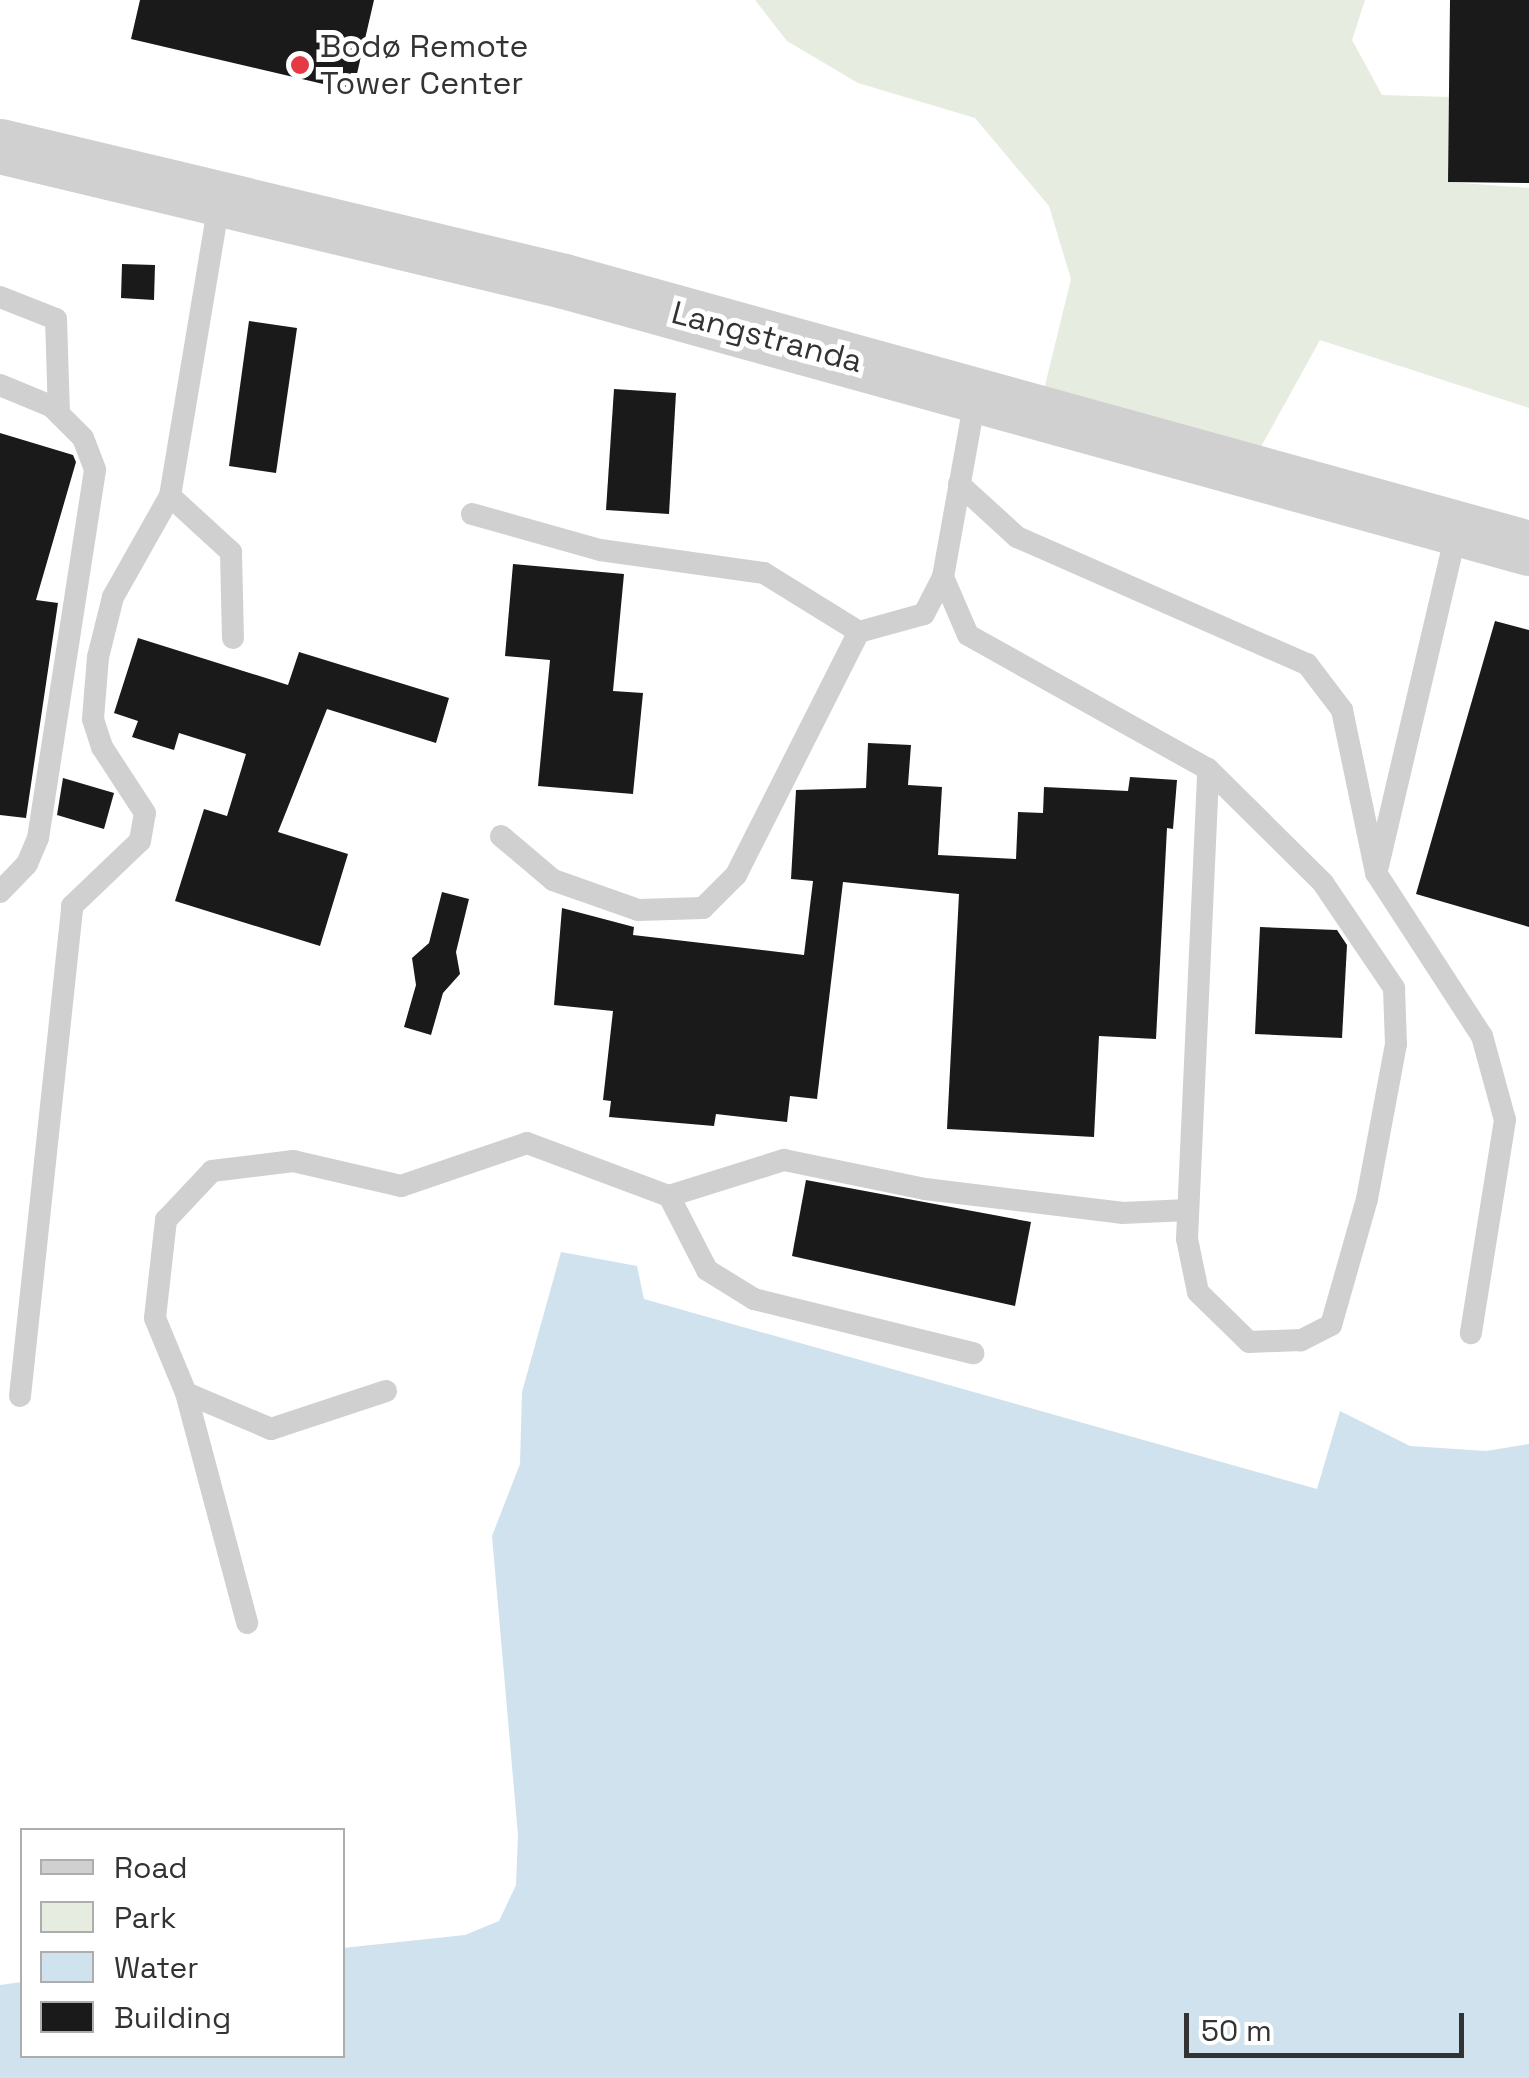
<!DOCTYPE html>
<html>
<head>
<meta charset="utf-8">
<style>
  body { margin:0 }
  #map { position:relative; width:1529px; height:2078px; overflow:hidden; background:#fff; font-family:"Space Grotesk",sans-serif }
  div>[style] { position:absolute }
  .green>* { inset:0; background:#e6ecdf }
  .water>* { inset:0; background:#cfe2ee }
  .building>* { inset:0; background:#1a1a1a }
  .service>* { height:22px; margin:-11px; padding:0 11px; transform-origin:11px; border-radius:11px; background:#d0d0d0 }
  .tertiary>* { height:55px; margin:-27.5px; padding:0 27.5px; transform-origin:27.5px; border-radius:27.5px; background:#d0d0d0 }
  .dots>* { width:28px; height:28px; translate:-50% -50%; box-sizing:border-box; border:5px solid #fff; border-radius:50% }
  span { translate:-50% -50%; white-space:nowrap; text-align:center; line-height:1.15; -webkit-text-stroke:10px #fff; paint-order:stroke }
  .poi-label { font-size:32px; color:#333 }
  .left { translate:0 -50%; text-align:left }
  .street-label { font-size:32px; color:#333 }
  .legend { position:absolute; left:20px; top:1828px; width:325px; height:230px; box-sizing:border-box; background:#fff; border:2px solid #adadad; margin:0; padding:12px 18px; list-style:none; font-size:30px; color:#333 }
  .legend li { display:flex; align-items:center; gap:20px; height:50px }
  .legend b { width:50px; border:2px solid #adadad }
  .scale { position:absolute; left:1184px; top:2013px; width:280px; height:45px; box-sizing:border-box; border:5px solid #333; border-top:0; padding-left:12px; font-size:30px; line-height:35px; white-space:nowrap; color:#333; -webkit-text-stroke:8px #fff; paint-order:stroke }
</style>
</head>
<body>
<div id="map">
  <div class="green">
    <div style="clip-path:polygon(755px 0,1365px 0,1352px 40px,1382px 95px,1449px 97px,1448px 182px,1529px 188px,1529px 408px,1320px 340px,1247px 472px,1039px 410px,1071px 279px,1049px 206px,975px 118px,858px 83px,787px 41px)"></div>
  </div>
  <div class="water">
    <div style="clip-path:polygon(561px 1252px,637px 1266px,644px 1299px,1317px 1489px,1340px 1411px,1410px 1446px,1486px 1451px,1529px 1444px,1529px 2078px,0 2078px,0 1985px,22px 1982px,22px 2056px,342px 2056px,343px 1948px,465px 1935px,499px 1921px,516px 1885px,518px 1835px,492px 1536px,520px 1464px,522px 1392px)"></div>
  </div>
  <div class="building">
    <div style="clip-path:polygon(140px 0,374px 0,353px 91px,131px 39px)"></div>
    <div style="clip-path:polygon(1450px 0,1529px 0,1529px 183px,1448px 182px)"></div>
    <div style="clip-path:polygon(122px 264px,155px 265px,154px 300px,121px 298px)"></div>
    <div style="clip-path:polygon(249px 321px,297px 328px,276px 473px,229px 466px)"></div>
    <div style="clip-path:polygon(614px 389px,676px 393px,669px 514px,606px 510px)"></div>
    <div style="clip-path:polygon(0 433px,73px 455px,76px 462px,36px 600px,58px 603px,26px 818px,0 815px)"></div>
    <div style="clip-path:polygon(513px 564px,624px 574px,613px 691px,643px 693px,633px 794px,538px 786px,550px 660px,505px 656px)"></div>
    <div style="clip-path:polygon(1495px 621px,1529px 630px,1529px 927px,1416px 894px)"></div>
    <div style="clip-path:polygon(138px 638px,288px 685px,299px 652px,449px 698px,436px 743px,327px 709px,278px 832px,348px 854px,320px 946px,175px 901px,204px 809px,227px 816px,246px 754px,179px 733px,174px 750px,132px 737px,138px 721px,114px 713px)"></div>
    <div style="clip-path:polygon(868px 743px,911px 745px,908px 785px,942px 787px,938px 855px,1016px 859px,1018px 812px,1043px 813px,1044px 787px,1128px 791px,1130px 777px,1177px 780px,1173px 829px,1167px 828px,1156px 1039px,1099px 1036px,1094px 1137px,947px 1129px,959px 894px,843px 882px,817px 1099px,790px 1096px,787px 1122px,716px 1114px,714px 1126px,609px 1117px,611px 1101px,603px 1100px,613px 1011px,554px 1005px,562px 908px,634px 927px,633px 935px,804px 955px,813px 881px,791px 879px,796px 790px,866px 788px)"></div>
    <div style="clip-path:polygon(63px 778px,114px 793px,104px 829px,57px 815px)"></div>
    <div style="clip-path:polygon(442px 892px,469px 899px,456px 952px,460px 974px,443px 993px,431px 1035px,404px 1027px,416px 985px,412px 958px,429px 943px)"></div>
    <div style="clip-path:polygon(1260px 927px,1337px 930px,1347px 945px,1342px 1038px,1255px 1034px)"></div>
    <div style="clip-path:polygon(806px 1180px,1031px 1222px,1015px 1306px,792px 1256px)"></div>
  </div>
  <div class="service">
    <div style="left:0;top:297px;width:60px;rotate:21.4deg"></div>
    <div style="left:56px;top:319px;width:94px;rotate:88.2deg"></div>
    <div style="left:0;top:385px;width:55px;rotate:22.4deg"></div>
    <div style="left:51px;top:406px;width:45px;rotate:45deg"></div>
    <div style="left:83px;top:438px;width:34px;rotate:69deg"></div>
    <div style="left:95px;top:470px;width:372px;rotate:98.8deg"></div>
    <div style="left:38px;top:838px;width:28px;rotate:113deg"></div>
    <div style="left:27px;top:864px;width:39px;rotate:134deg"></div>
    <div style="left:959px;top:484px;width:79px;rotate:42.4deg"></div>
    <div style="left:1017px;top:537px;width:317px;rotate:23.7deg"></div>
    <div style="left:1307px;top:664px;width:58px;rotate:52.7deg"></div>
    <div style="left:1342px;top:710px;width:167px;rotate:78.2deg"></div>
    <div style="left:1376px;top:873px;width:194px;rotate:57deg"></div>
    <div style="left:1482px;top:1036px;width:87px;rotate:74.7deg"></div>
    <div style="left:1505px;top:1120px;width:216px;rotate:99.1deg"></div>
    <div style="left:170px;top:496px;width:83px;rotate:42.6deg"></div>
    <div style="left:231px;top:552px;width:86px;rotate:88.7deg"></div>
    <div style="left:472px;top:514px;width:133px;rotate:15.7deg"></div>
    <div style="left:600px;top:550px;width:166px;rotate:8deg"></div>
    <div style="left:764px;top:573px;width:112px;rotate:31.8deg"></div>
    <div style="left:859px;top:632px;width:67px;rotate:-15.5deg"></div>
    <div style="left:924px;top:614px;width:42px;rotate:-62.8deg"></div>
    <div style="left:943px;top:577px;width:186px;rotate:-79.8deg"></div>
    <div style="left:943px;top:577px;width:63px;rotate:66.7deg"></div>
    <div style="left:968px;top:635px;width:275px;rotate:29.2deg"></div>
    <div style="left:1208px;top:769px;width:162px;rotate:44.7deg"></div>
    <div style="left:1323px;top:883px;width:127px;rotate:55.9deg"></div>
    <div style="left:1394px;top:988px;width:56px;rotate:88deg"></div>
    <div style="left:1396px;top:1044px;width:158px;rotate:100.6deg"></div>
    <div style="left:1367px;top:1199px;width:131px;rotate:105.9deg"></div>
    <div style="left:1331px;top:1325px;width:34px;rotate:153deg"></div>
    <div style="left:1301px;top:1340px;width:52px;rotate:177.8deg"></div>
    <div style="left:1249px;top:1342px;width:71px;rotate:-135.6deg"></div>
    <div style="left:1198px;top:1292px;width:54px;rotate:-101.7deg"></div>
    <div style="left:1187px;top:1239px;width:470px;rotate:-87.4deg"></div>
    <div style="left:501px;top:836px;width:68px;rotate:40.2deg"></div>
    <div style="left:553px;top:880px;width:90px;rotate:19.4deg"></div>
    <div style="left:638px;top:910px;width:65px;rotate:-1.8deg"></div>
    <div style="left:703px;top:908px;width:47px;rotate:-45deg"></div>
    <div style="left:736px;top:875px;width:272px;rotate:-63.2deg"></div>
    <div style="left:1378px;top:866px;width:346px;rotate:-76.8deg"></div>
    <div style="left:669px;top:1196px;width:121px;rotate:-17.4deg"></div>
    <div style="left:784px;top:1160px;width:144px;rotate:11.6deg"></div>
    <div style="left:925px;top:1189px;width:198px;rotate:6.9deg"></div>
    <div style="left:1122px;top:1213px;width:66px;rotate:-2.6deg"></div>
    <div style="left:386px;top:1391px;width:121px;rotate:161.7deg"></div>
    <div style="left:271px;top:1429px;width:92px;rotate:-157deg"></div>
    <div style="left:186px;top:1393px;width:81px;rotate:-112.5deg"></div>
    <div style="left:155px;top:1318px;width:99px;rotate:-83.6deg"></div>
    <div style="left:166px;top:1220px;width:67px;rotate:-46.8deg"></div>
    <div style="left:212px;top:1171px;width:82px;rotate:-7deg"></div>
    <div style="left:293px;top:1161px;width:111px;rotate:13deg"></div>
    <div style="left:401px;top:1186px;width:133px;rotate:-18.8deg"></div>
    <div style="left:527px;top:1143px;width:152px;rotate:20.5deg"></div>
    <div style="left:669px;top:1196px;width:83px;rotate:62.8deg"></div>
    <div style="left:707px;top:1270px;width:55px;rotate:31.7deg"></div>
    <div style="left:754px;top:1299px;width:226px;rotate:13.9deg"></div>
    <div style="left:186px;top:1393px;width:238px;rotate:75.1deg"></div>
    <div style="left:20px;top:1396px;width:493px;rotate:-83.9deg"></div>
    <div style="left:72px;top:906px;width:94px;rotate:-43.7deg"></div>
    <div style="left:140px;top:841px;width:28px;rotate:-80deg"></div>
    <div style="left:145px;top:813px;width:79px;rotate:-123.1deg"></div>
    <div style="left:102px;top:747px;width:29px;rotate:-108deg"></div>
    <div style="left:93px;top:719px;width:62px;rotate:-85.4deg"></div>
    <div style="left:98px;top:657px;width:62px;rotate:-76deg"></div>
    <div style="left:113px;top:597px;width:116px;rotate:-60.6deg"></div>
    <div style="left:170px;top:496px;width:302px;rotate:-80.5deg"></div>
  </div>
  <div class="tertiary">
    <div style="left:0;top:146px;width:580px;rotate:13.46deg"></div>
    <div style="left:564px;top:281px;width:1001px;rotate:15.47deg"></div>
  </div>
  <div class="dots">
    <div style="left:300px;top:65px;background:#e63946"></div>
  </div>
  <div class="poi-label">
    <span class="left" style="left:320px;top:65px">Bodø Remote<br>Tower Center</span>
  </div>
  <div class="street-label">
    <span style="left:767px;top:337px;rotate:15deg">Langstranda</span>
  </div>
  <ul class="legend">
  <li><b style="height:12px;background:#d0d0d0"></b>Road</li>
  <li><b style="height:28px;background:#e6ecdf"></b>Park</li>
  <li><b style="height:28px;background:#cfe2ee"></b>Water</li>
  <li><b style="height:28px;background:#1a1a1a"></b>Building</li>
  </ul>
  <div class="scale">50 m</div>
</div>
</body>
</html>
